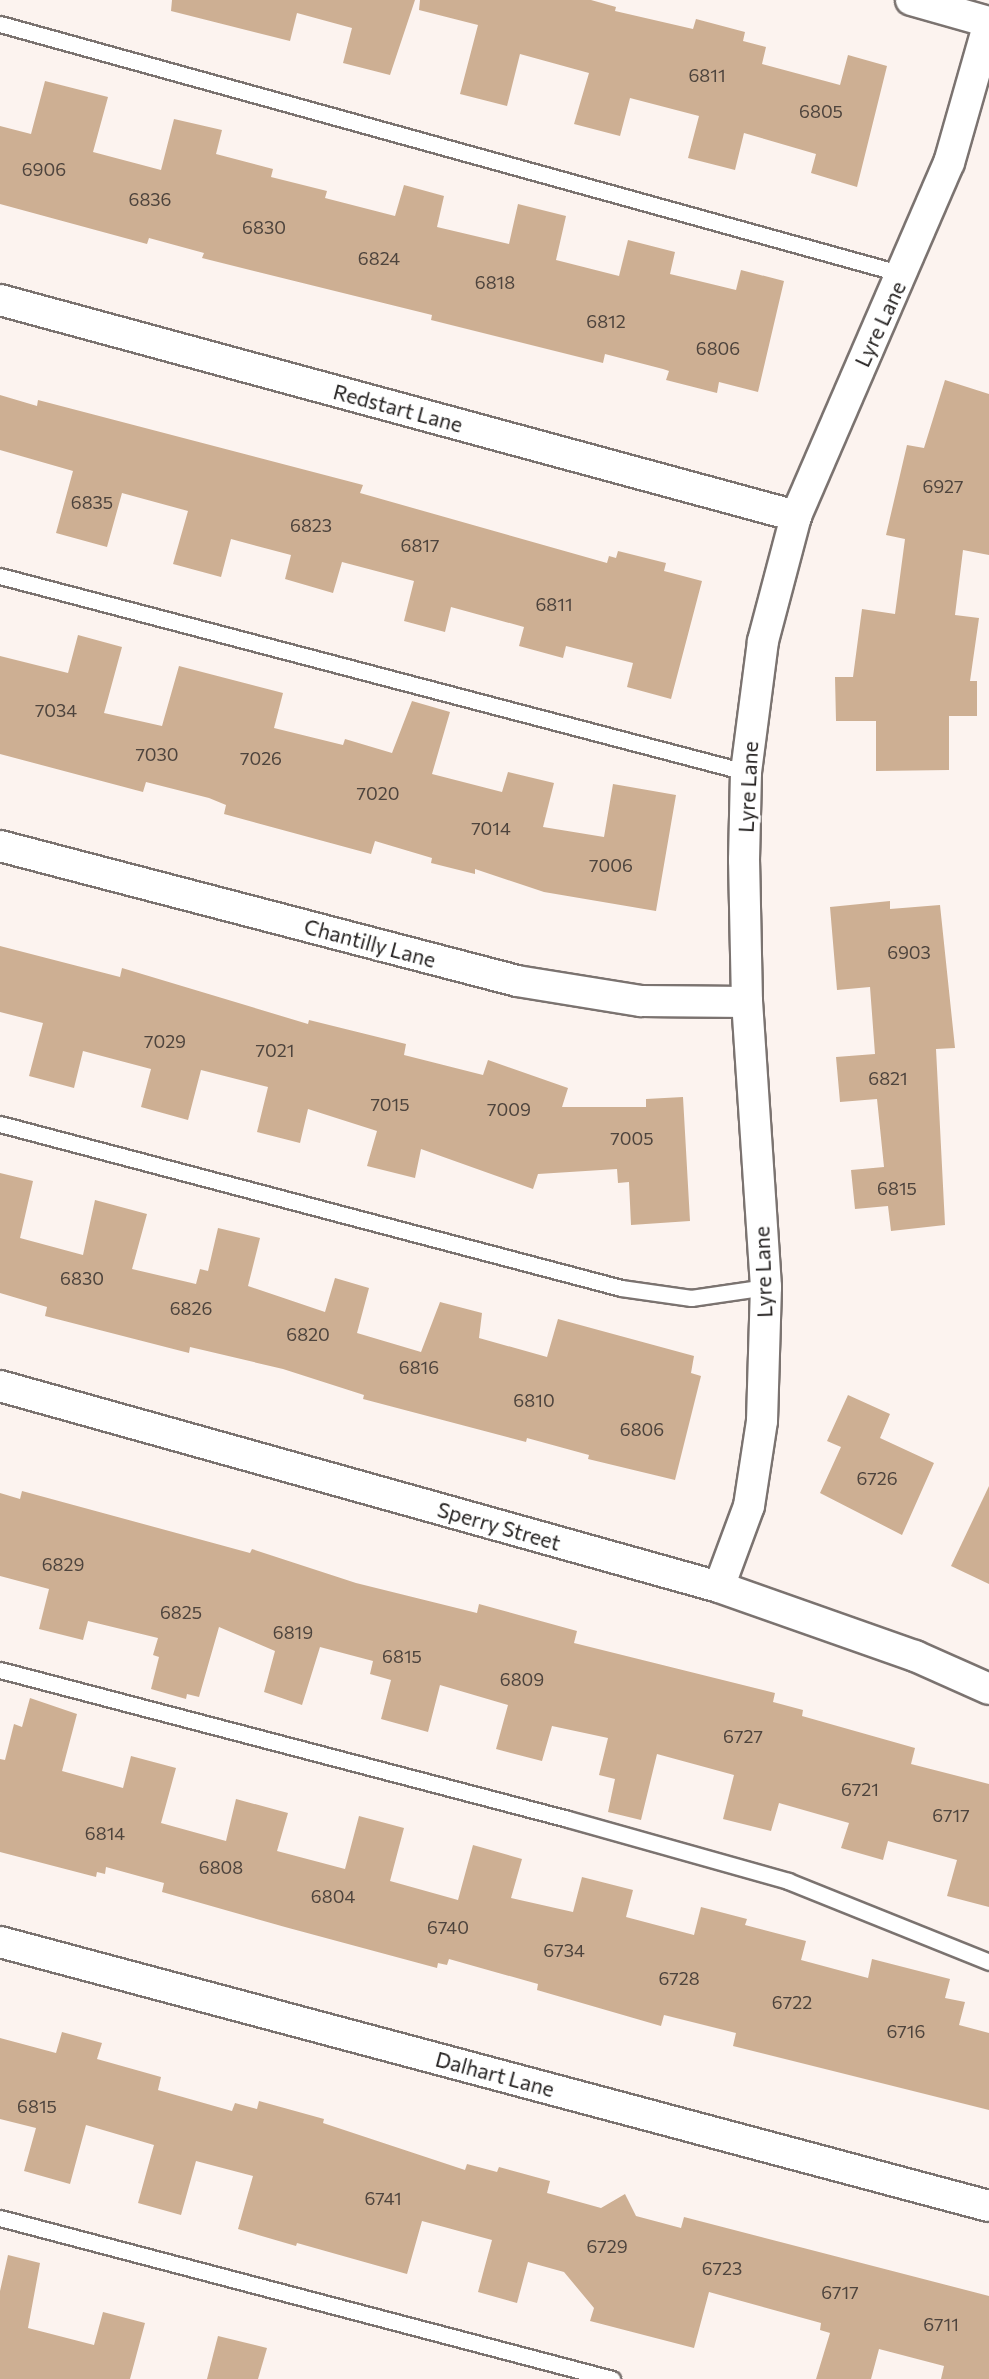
<!DOCTYPE html>
<html>
<head>
<meta charset="utf-8">
<style>
  body { margin:0 }
  #map { position:relative; width:989px; height:2379px; overflow:hidden; background:#fcf3ef; font-family:Commissioner,sans-serif }
  div>[style] { position:absolute }
  .building>* { inset:0; background:#cdaf93 }
  .roads { filter:drop-shadow(2px 0 #7b7370) drop-shadow(-2px 0 #7b7370) drop-shadow(0 2px #7b7370) drop-shadow(0 -2px #7b7370) }
  .lane>* { height:15px; margin:-7.5px; padding:0 7.5px; transform-origin:7.5px; border-radius:7.5px; background:#fff }
  .street>* { height:30px; margin:-15px; padding:0 15px; transform-origin:15px; border-radius:15px; background:#fff }
  span { translate:-50% -50%; white-space:nowrap; text-align:center; line-height:1.15; -webkit-text-stroke:5px #fff; paint-order:stroke }
  .number-label { font-size:18px; color:#4e443d }
  .number-label span { -webkit-text-stroke-width:0 }
  .street-label { font-size:21px; color:#242120 }
</style>
</head>
<body>
<div id="map">
  <div class="building">
    <div style="clip-path:polygon(172px 0,415px 0,390px 75px,343px 63px,352px 28px,297px 13px,290px 41px,171px 11px)"></div>
    <div style="clip-path:polygon(420px 0,591px 0,616px 7px,615px 11px,693px 29px,696px 19px,745px 32px,743px 41px,766px 47px,762px 64px,840px 85px,848px 55px,887px 66px,857px 187px,811px 173px,816px 154px,744px 133px,735px 170px,688px 158px,699px 116px,630px 98px,620px 136px,574px 124px,589px 73px,520px 54px,507px 106px,460px 94px,478px 25px,419px 10px)"></div>
    <div style="clip-path:polygon(45px 81px,108px 97px,93px 152px,161px 170px,174px 119px,222px 130px,216px 154px,273px 169px,271px 177px,327px 191px,325px 198px,395px 216px,404px 185px,444px 196px,437px 227px,509px 244px,518px 204px,566px 216px,556px 260px,619px 276px,628px 240px,675px 252px,670px 274px,736px 290px,741px 270px,784px 281px,758px 392px,719px 382px,717px 393px,666px 380px,669px 371px,663px 369px,605px 354px,603px 363px,431px 320px,432px 315px,202px 258px,204px 253px,149px 238px,147px 244px,0 204px,0 126px,31px 134px)"></div>
    <div style="clip-path:polygon(945px 380px,989px 394px,989px 555px,963px 550px,955px 615px,979px 618px,970px 681px,977px 681px,977px 716px,949px 716px,949px 770px,876px 771px,876px 721px,836px 721px,835px 677px,853px 677px,862px 609px,895px 614px,905px 539px,886px 535px,907px 445px,924px 448px)"></div>
    <div style="clip-path:polygon(0 395px,37px 406px,38px 400px,363px 485px,360px 493px,607px 563px,609px 556px,616px 558px,618px 551px,666px 563px,664px 571px,702px 581px,671px 699px,627px 687px,633px 663px,566px 646px,563px 658px,519px 646px,524px 627px,451px 607px,445px 632px,404px 621px,414px 581px,342px 562px,333px 593px,285px 579px,291px 555px,231px 539px,221px 577px,173px 564px,188px 511px,122px 493px,107px 547px,56px 533px,73px 471px,0 450px)"></div>
    <div style="clip-path:polygon(78px 635px,122px 647px,104px 713px,162px 726px,179px 666px,283px 693px,274px 728px,343px 745px,345px 739px,392px 753px,412px 701px,450px 712px,432px 774px,502px 792px,508px 772px,554px 783px,543px 827px,604px 837px,613px 784px,676px 795px,656px 911px,544px 892px,475px 869px,475px 874px,431px 863px,432px 858px,375px 841px,371px 854px,224px 814px,226px 805px,209px 798px,146px 782px,143px 792px,0 754px,0 656px,68px 673px)"></div>
    <div style="clip-path:polygon(890px 901px,890px 909px,940px 905px,955px 1048px,936px 1049px,945px 1225px,891px 1231px,888px 1206px,855px 1209px,851px 1170px,884px 1167px,877px 1099px,840px 1102px,836px 1057px,875px 1054px,870px 987px,837px 990px,830px 907px)"></div>
    <div style="clip-path:polygon(0 946px,120px 977px,122px 968px,308px 1024px,309px 1020px,406px 1044px,404px 1055px,483px 1075px,488px 1060px,568px 1088px,562px 1107px,646px 1107px,646px 1099px,683px 1097px,690px 1221px,631px 1225px,629px 1182px,618px 1183px,617px 1169px,538px 1174px,533px 1189px,421px 1149px,415px 1178px,367px 1166px,377px 1131px,308px 1109px,300px 1143px,257px 1132px,268px 1087px,201px 1070px,188px 1120px,141px 1107px,151px 1069px,83px 1051px,74px 1088px,29px 1076px,43px 1023px,0 1012px)"></div>
    <div style="clip-path:polygon(0 1173px,33px 1181px,20px 1238px,83px 1255px,95px 1200px,147px 1214px,132px 1269px,196px 1284px,200px 1269px,208px 1271px,218px 1228px,260px 1238px,248px 1286px,325px 1312px,335px 1278px,369px 1288px,357px 1333px,421px 1352px,440px 1302px,482px 1313px,479px 1338px,547px 1357px,558px 1319px,694px 1356px,691px 1373px,701px 1376px,675px 1480px,588px 1459px,589px 1455px,527px 1438px,526px 1442px,363px 1399px,364px 1395px,283px 1369px,190px 1347px,189px 1353px,45px 1316px,47px 1307px,0 1293px)"></div>
    <div style="clip-path:polygon(848px 1395px,890px 1414px,880px 1438px,934px 1463px,902px 1535px,820px 1493px,841px 1447px,827px 1441px)"></div>
    <div style="clip-path:polygon(989px 1486px,989px 1584px,951px 1566px)"></div>
    <div style="clip-path:polygon(22px 1491px,250px 1553px,252px 1549px,356px 1583px,477px 1613px,479px 1604px,577px 1631px,574px 1643px,775px 1693px,773px 1702px,803px 1710px,802px 1716px,915px 1748px,911px 1764px,989px 1784px,989px 1907px,947px 1896px,957px 1860px,888px 1841px,883px 1860px,841px 1848px,849px 1823px,779px 1803px,771px 1831px,723px 1819px,734px 1775px,657px 1754px,641px 1820px,608px 1812px,615px 1779px,599px 1775px,608px 1738px,552px 1726px,542px 1761px,496px 1749px,508px 1705px,440px 1685px,428px 1732px,381px 1719px,391px 1680px,370px 1674px,373px 1661px,320px 1647px,302px 1705px,264px 1692px,275px 1651px,219px 1627px,199px 1697px,187px 1694px,186px 1699px,151px 1689px,159px 1657px,153px 1655px,158px 1638px,88px 1621px,83px 1640px,39px 1629px,49px 1589px,0 1576px,0 1493px,20px 1499px)"></div>
    <div style="clip-path:polygon(30px 1698px,77px 1714px,62px 1771px,123px 1788px,131px 1756px,176px 1768px,161px 1823px,226px 1841px,236px 1799px,288px 1813px,277px 1851px,345px 1869px,359px 1816px,404px 1828px,390px 1881px,458px 1900px,473px 1845px,522px 1859px,511px 1898px,573px 1912px,582px 1877px,633px 1890px,626px 1917px,694px 1935px,701px 1907px,747px 1919px,745px 1925px,806px 1941px,801px 1960px,868px 1978px,872px 1959px,950px 1979px,945px 1998px,965px 2002px,959px 2025px,989px 2033px,989px 2110px,733px 2046px,736px 2033px,664px 2015px,661px 2026px,537px 1990px,538px 1984px,449px 1959px,447px 1965px,438px 1963px,437px 1968px,285px 1927px,162px 1892px,164px 1883px,106px 1867px,105px 1874px,97px 1872px,96px 1877px,0 1852px,0 1759px,5px 1760px,14px 1724px,22px 1727px)"></div>
    <div style="clip-path:polygon(62px 2032px,102px 2043px,97px 2059px,161px 2077px,158px 2090px,232px 2111px,235px 2103px,257px 2109px,259px 2101px,324px 2119px,323px 2123px,465px 2170px,467px 2164px,497px 2172px,499px 2167px,550px 2181px,547px 2193px,601px 2208px,625px 2194px,636px 2216px,681px 2228px,684px 2217px,989px 2296px,989px 2379px,941px 2379px,944px 2366px,879px 2349px,871px 2379px,816px 2379px,830px 2333px,820px 2330px,821px 2323px,709px 2292px,694px 2348px,590px 2321px,594px 2308px,564px 2272px,528px 2262px,517px 2303px,478px 2292px,492px 2240px,422px 2221px,407px 2274px,297px 2243px,296px 2246px,238px 2229px,253px 2176px,196px 2161px,181px 2215px,138px 2203px,154px 2145px,86px 2125px,70px 2184px,24px 2171px,36px 2128px,0 2119px,0 2038px,56px 2053px)"></div>
    <div style="clip-path:polygon(8px 2255px,40px 2263px,28px 2328px,94px 2345px,103px 2312px,145px 2323px,130px 2379px,0 2379px,0 2291px)"></div>
    <div style="clip-path:polygon(218px 2336px,267px 2348px,258px 2379px,207px 2379px)"></div>
  </div>
  <div class="roads">
    <div class="lane">
      <div style="left:0;top:24px;width:937px;rotate:15.48deg"></div>
      <div style="left:0;top:576px;width:771px;rotate:14.72deg"></div>
      <div style="left:0;top:1124px;width:642px;rotate:14.79deg"></div>
      <div style="left:621px;top:1288px;width:71px;rotate:8.1deg"></div>
      <div style="left:691px;top:1298px;width:76px;rotate:-8.3deg"></div>
      <div style="left:0;top:1670px;width:587px;rotate:14.7deg"></div>
      <div style="left:568px;top:1819px;width:229px;rotate:15.7deg"></div>
      <div style="left:788px;top:1881px;width:217px;rotate:21.9deg"></div>
      <div style="left:0;top:2218px;width:633px;rotate:14.74deg"></div>
    </div>
    <div class="street">
      <div style="left:911px;top:0;width:81px;rotate:15.8deg"></div>
      <div style="left:0;top:300px;width:825px;rotate:15.18deg"></div>
      <div style="left:0;top:846px;width:534px;rotate:14.63deg"></div>
      <div style="left:517px;top:981px;width:126px;rotate:9.2deg"></div>
      <div style="left:641px;top:1001px;width:106px;rotate:0.5deg"></div>
      <div style="left:0;top:1386px;width:747px;rotate:15.62deg"></div>
      <div style="left:719px;top:1587px;width:208px;rotate:19.4deg"></div>
      <div style="left:915px;top:1656px;width:81px;rotate:24deg"></div>
      <div style="left:719px;top:1587px;width:86px;rotate:-69.7deg"></div>
      <div style="left:749px;top:1506px;width:86px;rotate:-81.3deg"></div>
      <div style="left:762px;top:1421px;width:134px;rotate:-88.3deg"></div>
      <div style="left:766px;top:1287px;width:286px;rotate:-93.8deg"></div>
      <div style="left:747px;top:1002px;width:142px;rotate:-91.2deg"></div>
      <div style="left:744px;top:860px;width:88px;rotate:-88.7deg"></div>
      <div style="left:746px;top:772px;width:132px;rotate:-82.6deg"></div>
      <div style="left:763px;top:641px;width:129px;rotate:-75.2deg"></div>
      <div style="left:796px;top:516px;width:385px;rotate:-66.6deg"></div>
      <div style="left:949px;top:163px;width:146px;rotate:-74.1deg"></div>
      <div style="left:0;top:1942px;width:1024px;rotate:14.95deg"></div>
    </div>
  </div>
  <div class="number-label">
    <span style="left:707px;top:75px">6811</span>
    <span style="left:821px;top:111px">6805</span>
    <span style="left:44px;top:169px">6906</span>
    <span style="left:150px;top:199px">6836</span>
    <span style="left:264px;top:227px">6830</span>
    <span style="left:379px;top:258px">6824</span>
    <span style="left:495px;top:282px">6818</span>
    <span style="left:606px;top:321px">6812</span>
    <span style="left:718px;top:348px">6806</span>
    <span style="left:943px;top:486px">6927</span>
    <span style="left:92px;top:502px">6835</span>
    <span style="left:311px;top:525px">6823</span>
    <span style="left:420px;top:545px">6817</span>
    <span style="left:554px;top:604px">6811</span>
    <span style="left:56px;top:710px">7034</span>
    <span style="left:157px;top:754px">7030</span>
    <span style="left:261px;top:758px">7026</span>
    <span style="left:378px;top:793px">7020</span>
    <span style="left:491px;top:828px">7014</span>
    <span style="left:611px;top:865px">7006</span>
    <span style="left:909px;top:952px">6903</span>
    <span style="left:165px;top:1041px">7029</span>
    <span style="left:275px;top:1050px">7021</span>
    <span style="left:888px;top:1078px">6821</span>
    <span style="left:390px;top:1104px">7015</span>
    <span style="left:509px;top:1109px">7009</span>
    <span style="left:632px;top:1138px">7005</span>
    <span style="left:897px;top:1188px">6815</span>
    <span style="left:82px;top:1278px">6830</span>
    <span style="left:191px;top:1308px">6826</span>
    <span style="left:308px;top:1334px">6820</span>
    <span style="left:419px;top:1367px">6816</span>
    <span style="left:534px;top:1400px">6810</span>
    <span style="left:642px;top:1429px">6806</span>
    <span style="left:877px;top:1478px">6726</span>
    <span style="left:63px;top:1564px">6829</span>
    <span style="left:181px;top:1612px">6825</span>
    <span style="left:293px;top:1632px">6819</span>
    <span style="left:402px;top:1656px">6815</span>
    <span style="left:522px;top:1679px">6809</span>
    <span style="left:743px;top:1736px">6727</span>
    <span style="left:860px;top:1789px">6721</span>
    <span style="left:951px;top:1815px">6717</span>
    <span style="left:105px;top:1833px">6814</span>
    <span style="left:221px;top:1867px">6808</span>
    <span style="left:333px;top:1896px">6804</span>
    <span style="left:448px;top:1927px">6740</span>
    <span style="left:564px;top:1950px">6734</span>
    <span style="left:679px;top:1978px">6728</span>
    <span style="left:792px;top:2002px">6722</span>
    <span style="left:906px;top:2031px">6716</span>
    <span style="left:37px;top:2106px">6815</span>
    <span style="left:383px;top:2198px">6741</span>
    <span style="left:607px;top:2246px">6729</span>
    <span style="left:722px;top:2268px">6723</span>
    <span style="left:840px;top:2292px">6717</span>
    <span style="left:941px;top:2324px">6711</span>
  </div>
  <div class="street-label">
    <span style="left:880px;top:324px;rotate:-65deg">Lyre Lane</span>
    <span style="left:398px;top:408px;rotate:15deg">Redstart Lane</span>
    <span style="left:748px;top:787px;rotate:-87deg">Lyre Lane</span>
    <span style="left:370px;top:943px;rotate:15deg">Chantilly Lane</span>
    <span style="left:763px;top:1272px;rotate:-92deg">Lyre Lane</span>
    <span style="left:499px;top:1526px;rotate:16deg">Sperry Street</span>
    <span style="left:495px;top:2074px;rotate:15deg">Dalhart Lane</span>
  </div>
</div>
</body>
</html>
